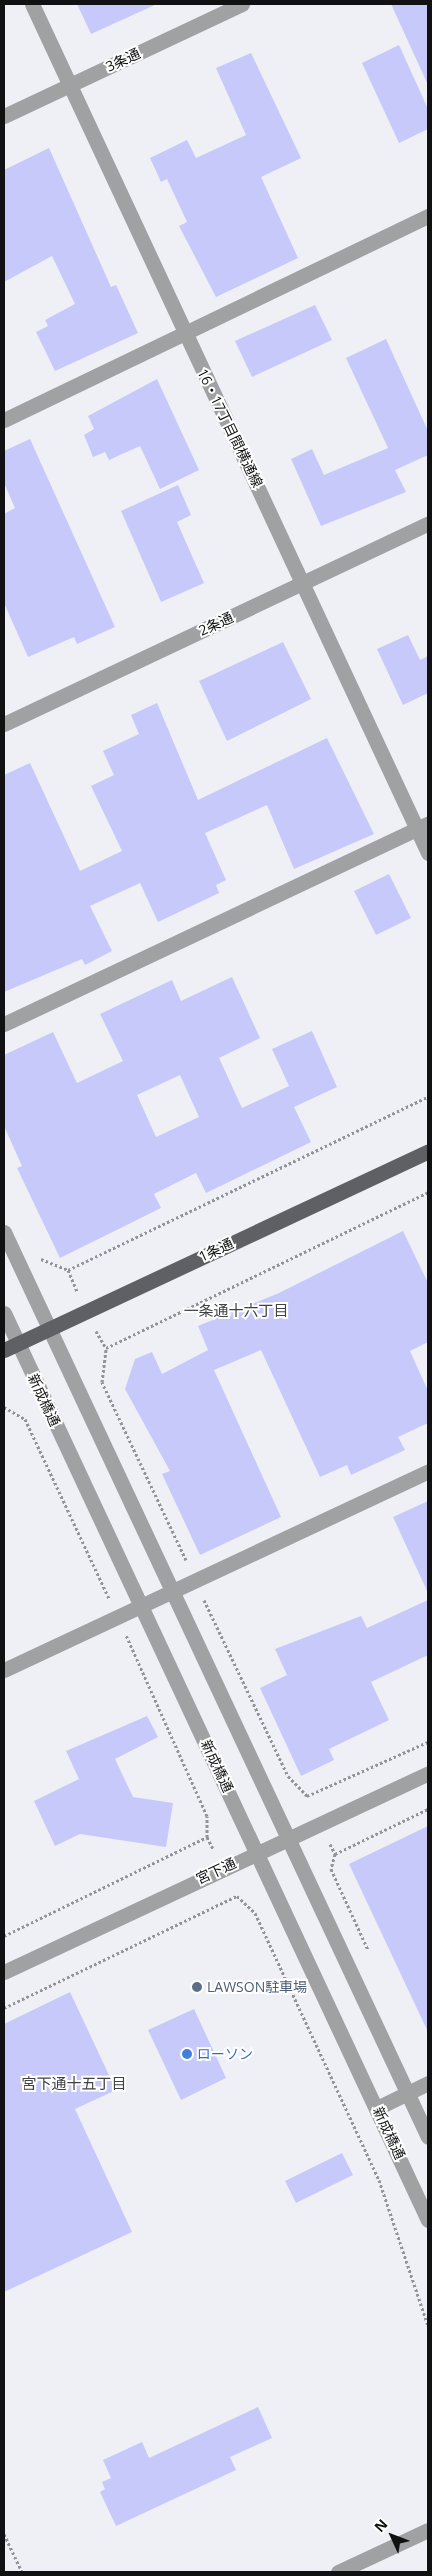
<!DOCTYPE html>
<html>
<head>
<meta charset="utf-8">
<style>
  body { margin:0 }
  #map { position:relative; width:432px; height:2576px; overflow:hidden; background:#eef0f5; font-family:"Open Sans","Noto Sans JP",sans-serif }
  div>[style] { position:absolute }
  .building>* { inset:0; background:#c8c9fb }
  .path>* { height:3px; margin-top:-1.5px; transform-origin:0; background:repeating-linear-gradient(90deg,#929397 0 2.5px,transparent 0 5px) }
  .minor>* { height:15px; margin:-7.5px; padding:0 7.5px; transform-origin:7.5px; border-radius:7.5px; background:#a0a1a3 }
  .major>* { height:15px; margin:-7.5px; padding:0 7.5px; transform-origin:7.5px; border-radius:7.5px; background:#5e6064 }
  .dots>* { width:14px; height:14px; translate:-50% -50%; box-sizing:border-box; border:2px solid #fff; border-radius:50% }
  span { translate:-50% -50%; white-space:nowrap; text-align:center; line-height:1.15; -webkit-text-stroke:4px #fff; paint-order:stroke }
  .street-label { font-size:14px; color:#111113 }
  .service-label { font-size:14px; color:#4e5e75 }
  .left { translate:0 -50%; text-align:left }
  .shop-label { font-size:14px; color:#366cbe }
  .neighbourhood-label { font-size:15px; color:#404246 }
  .frame { position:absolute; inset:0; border:5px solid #111113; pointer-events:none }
  .north { position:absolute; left:367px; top:2511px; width:50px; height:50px; -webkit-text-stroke:4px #fff; paint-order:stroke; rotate:313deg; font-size:14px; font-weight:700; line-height:20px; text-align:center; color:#111113 }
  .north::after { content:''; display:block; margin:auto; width:18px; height:22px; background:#111113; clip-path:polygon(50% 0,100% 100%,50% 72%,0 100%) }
</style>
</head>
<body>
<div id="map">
  <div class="building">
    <div style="clip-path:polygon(77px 4px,157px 4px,91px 34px)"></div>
    <div style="clip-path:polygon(391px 4px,428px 4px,428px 85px)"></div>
    <div style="clip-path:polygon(399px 45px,428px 109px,428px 129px,399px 143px,362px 63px)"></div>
    <div style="clip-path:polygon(251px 53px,301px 158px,261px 177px,298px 258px,216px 297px,179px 226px,187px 222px,167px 179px,161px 182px,150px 158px,187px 140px,196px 158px,246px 135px,216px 68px)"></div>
    <div style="clip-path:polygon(49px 148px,111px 287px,116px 285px,138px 333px,55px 371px,36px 332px,48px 326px,45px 320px,75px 304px,52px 256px,4px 282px,4px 170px)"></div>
    <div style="clip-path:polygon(315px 305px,332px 340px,252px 377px,235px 341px)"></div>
    <div style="clip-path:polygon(386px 339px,428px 431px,428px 455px,395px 470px,406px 492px,321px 526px,291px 459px,312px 449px,324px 475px,388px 448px,346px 358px)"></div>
    <div style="clip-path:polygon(157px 379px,199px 470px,160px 489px,140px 446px,109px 460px,105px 452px,93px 457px,84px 435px,94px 429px,88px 416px)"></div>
    <div style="clip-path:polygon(30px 439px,115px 627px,77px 644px,74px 637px,28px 657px,4px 603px,4px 514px,15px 508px,4px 483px,4px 451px)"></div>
    <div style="clip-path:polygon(178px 485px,191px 515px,177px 522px,204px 583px,161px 602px,121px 511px)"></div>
    <div style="clip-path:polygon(408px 635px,420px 660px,428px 656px,428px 693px,403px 705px,377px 649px)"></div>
    <div style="clip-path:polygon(283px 642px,311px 699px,227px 741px,199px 681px)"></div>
    <div style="clip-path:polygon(157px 703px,198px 800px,327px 738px,374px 834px,294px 869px,267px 805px,205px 833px,226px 880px,216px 885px,219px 893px,158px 922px,140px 883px,90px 906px,112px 951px,85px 965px,82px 959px,4px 992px,4px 775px,30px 763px,80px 871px,122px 851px,91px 786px,114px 775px,103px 751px,139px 734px,131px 715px)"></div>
    <div style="clip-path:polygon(389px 874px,411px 918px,376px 935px,354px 891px)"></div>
    <div style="clip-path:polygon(evenodd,232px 977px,260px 1038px,219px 1058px,242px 1108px,289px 1086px,272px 1049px,312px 1031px,337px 1087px,294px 1107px,311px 1142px,206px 1193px,196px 1173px,154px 1194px,161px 1208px,60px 1258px,17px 1168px,22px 1166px,4px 1126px,4px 1055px,53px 1032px,77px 1083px,123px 1061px,100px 1014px,172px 980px,181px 1001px,232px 977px,180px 1075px,199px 1117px,156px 1137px,137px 1095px,180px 1075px)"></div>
    <div style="clip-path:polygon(403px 1231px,428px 1283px,428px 1342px,410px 1351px,428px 1391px,428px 1423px,398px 1437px,405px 1450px,351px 1475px,347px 1465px,320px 1477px,261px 1350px,214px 1370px,281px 1517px,200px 1555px,162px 1474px,170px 1471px,125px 1389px,135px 1359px,152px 1352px,162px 1374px,208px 1350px,198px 1326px,279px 1293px)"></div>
    <div style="clip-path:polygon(428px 1501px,428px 1593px,393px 1517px)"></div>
    <div style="clip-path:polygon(428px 1600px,428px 1655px,371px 1682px,389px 1720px,329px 1749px,334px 1760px,301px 1776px,260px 1688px,287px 1675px,275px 1649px,361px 1616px,367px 1628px)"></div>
    <div style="clip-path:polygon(147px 1716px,158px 1737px,115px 1759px,133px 1797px,173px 1803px,166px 1847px,80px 1834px,55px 1846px,34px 1801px,79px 1779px,66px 1751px)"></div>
    <div style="clip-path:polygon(428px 1826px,428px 2032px,349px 1864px)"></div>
    <div style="clip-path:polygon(70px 1992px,116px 2090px,75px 2109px,132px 2232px,4px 2292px,4px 2024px)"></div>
    <div style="clip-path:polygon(194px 2009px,226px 2078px,181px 2100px,148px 2030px)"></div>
    <div style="clip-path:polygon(342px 2153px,353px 2175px,296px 2203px,285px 2181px)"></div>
    <div style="clip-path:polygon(258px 2407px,272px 2438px,230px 2457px,236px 2470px,116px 2526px,100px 2492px,105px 2489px,102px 2482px,111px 2478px,103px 2460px,142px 2442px,149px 2458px)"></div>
  </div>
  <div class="path">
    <div style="left:41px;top:1259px;width:29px;rotate:22deg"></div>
    <div style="left:68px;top:1270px;width:23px;rotate:67deg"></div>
    <div style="left:68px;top:1270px;width:399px;rotate:-25.7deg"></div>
    <div style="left:96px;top:1331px;width:20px;rotate:60deg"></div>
    <div style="left:4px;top:1407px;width:24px;rotate:30deg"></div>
    <div style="left:25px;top:1419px;width:198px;rotate:64.9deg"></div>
    <div style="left:186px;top:1560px;width:197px;rotate:-115.3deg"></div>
    <div style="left:102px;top:1382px;width:34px;rotate:-83deg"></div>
    <div style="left:106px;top:1348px;width:358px;rotate:-25.8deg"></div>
    <div style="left:204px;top:1600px;width:195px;rotate:64.5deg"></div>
    <div style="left:288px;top:1776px;width:28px;rotate:46deg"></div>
    <div style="left:307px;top:1796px;width:133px;rotate:-24.1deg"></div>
    <div style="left:207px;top:1837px;width:13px;rotate:63deg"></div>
    <div style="left:330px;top:1844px;width:11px;rotate:63deg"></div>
    <div style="left:335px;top:1854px;width:16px;rotate:105deg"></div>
    <div style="left:331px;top:1869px;width:89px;rotate:65.4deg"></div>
    <div style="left:335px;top:1854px;width:103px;rotate:-25.8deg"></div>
    <div style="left:4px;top:1936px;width:226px;rotate:-26deg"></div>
    <div style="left:207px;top:1837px;width:21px;rotate:-90deg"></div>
    <div style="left:207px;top:1816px;width:198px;rotate:-114.1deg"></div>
    <div style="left:4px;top:2008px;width:259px;rotate:-25.7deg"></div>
    <div style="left:237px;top:1896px;width:25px;rotate:43deg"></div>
    <div style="left:255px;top:1913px;width:294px;rotate:65.1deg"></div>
    <div style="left:379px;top:2180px;width:154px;rotate:71.4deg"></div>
    <div style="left:4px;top:2534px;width:42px;rotate:64.7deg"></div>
  </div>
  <div class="minor">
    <div style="left:32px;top:4px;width:937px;rotate:64.99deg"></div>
    <div style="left:4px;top:116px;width:263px;rotate:-25.2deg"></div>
    <div style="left:4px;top:420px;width:471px;rotate:-25.7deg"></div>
    <div style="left:4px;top:724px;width:469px;rotate:-25.3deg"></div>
    <div style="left:4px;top:1024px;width:469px;rotate:-25.3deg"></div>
    <div style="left:4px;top:1232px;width:999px;rotate:64.9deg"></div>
    <div style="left:4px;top:1313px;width:1001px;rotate:64.95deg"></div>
    <div style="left:4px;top:1670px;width:468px;rotate:-25.1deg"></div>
    <div style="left:4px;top:1972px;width:468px;rotate:-25.1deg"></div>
    <div style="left:377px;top:2108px;width:57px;rotate:-26.1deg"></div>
    <div style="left:338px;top:2572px;width:99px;rotate:-25deg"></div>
  </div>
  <div class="major">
    <div style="left:4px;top:1350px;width:468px;rotate:-25.1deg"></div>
  </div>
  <div class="dots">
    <div style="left:197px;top:1987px;background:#5c6f8a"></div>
    <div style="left:187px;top:2054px;background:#3f7fe0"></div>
  </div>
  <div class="street-label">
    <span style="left:123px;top:60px;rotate:-25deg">3条通</span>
    <span style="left:230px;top:428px;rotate:64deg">16・17丁目間横通線</span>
    <span style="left:216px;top:624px;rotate:-25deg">2条通</span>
    <span style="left:216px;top:1250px;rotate:-25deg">1条通</span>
    <span style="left:44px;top:1400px;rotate:65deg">新成橋通</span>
    <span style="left:217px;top:1766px;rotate:65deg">新成橋通</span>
    <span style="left:216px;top:1871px;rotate:-25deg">宮下通</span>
    <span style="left:389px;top:2133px;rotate:65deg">新成橋通</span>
  </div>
  <div class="service-label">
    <span class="left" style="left:207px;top:1987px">LAWSON駐車場</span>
  </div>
  <div class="shop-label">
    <span class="left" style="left:197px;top:2054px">ローソン</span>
  </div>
  <div class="neighbourhood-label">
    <span style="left:236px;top:1311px">一条通十六丁目</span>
    <span style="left:74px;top:2084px">宮下通十五丁目</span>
  </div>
  <div class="frame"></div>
  <div class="north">N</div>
</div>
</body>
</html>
